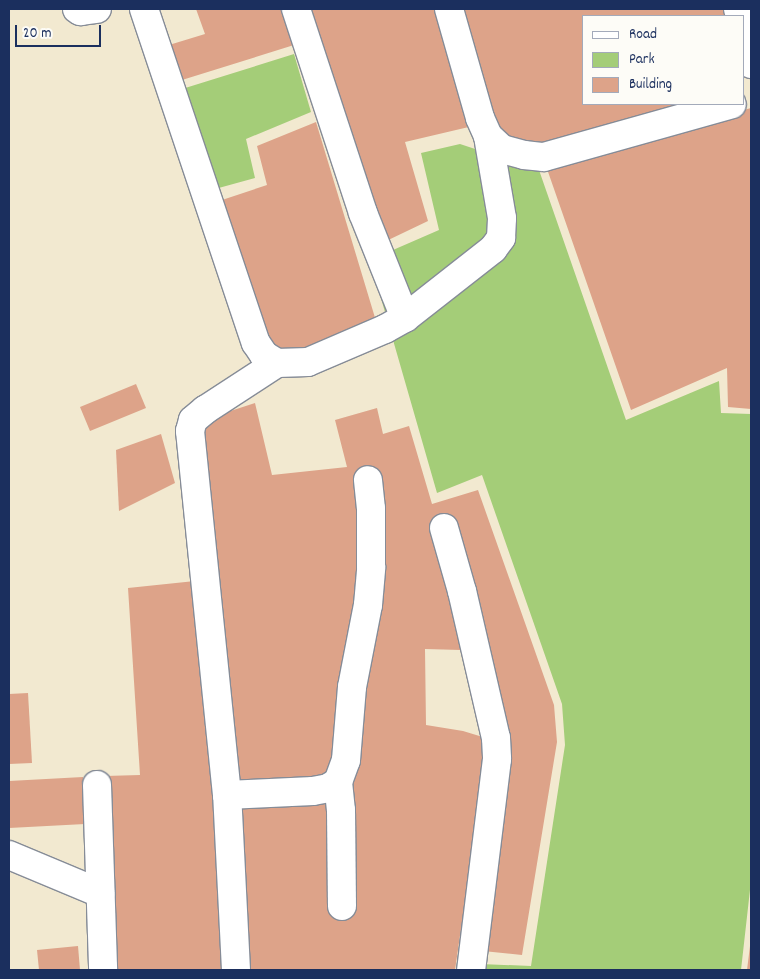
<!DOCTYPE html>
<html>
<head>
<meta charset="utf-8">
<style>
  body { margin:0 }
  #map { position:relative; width:760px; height:979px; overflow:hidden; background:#f2e9d0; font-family:Dekko,sans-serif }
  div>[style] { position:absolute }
  .green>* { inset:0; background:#a4cd78 }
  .building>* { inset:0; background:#dda389 }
  .roads { filter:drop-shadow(1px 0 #868c97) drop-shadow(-1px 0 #868c97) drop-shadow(0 1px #868c97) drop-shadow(0 -1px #868c97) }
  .minor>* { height:28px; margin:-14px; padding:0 14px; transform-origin:14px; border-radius:14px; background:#fff }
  span { translate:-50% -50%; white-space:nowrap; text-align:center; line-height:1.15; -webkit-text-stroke:4px #fdfcf7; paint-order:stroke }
  .frame { position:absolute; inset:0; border:10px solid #1b2f5e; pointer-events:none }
  .legend { position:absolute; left:582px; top:15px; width:162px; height:90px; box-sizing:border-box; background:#fdfcf7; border:1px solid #a3aaba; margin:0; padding:6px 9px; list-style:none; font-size:15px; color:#1b2f5e }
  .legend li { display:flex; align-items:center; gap:10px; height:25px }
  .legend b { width:25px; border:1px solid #a3aaba }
  .scale { position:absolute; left:15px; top:25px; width:86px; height:22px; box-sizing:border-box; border:2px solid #1b2f5e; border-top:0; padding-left:6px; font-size:15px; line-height:18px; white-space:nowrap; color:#1b2f5e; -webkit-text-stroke:4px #fdfcf7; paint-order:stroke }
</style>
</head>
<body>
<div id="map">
  <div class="green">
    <div style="clip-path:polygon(294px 54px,311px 112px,246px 139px,255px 178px,215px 189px,182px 89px)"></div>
    <div style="clip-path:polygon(460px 144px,539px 170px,626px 420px,719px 381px,721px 413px,751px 414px,751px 881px,741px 970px,479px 970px,480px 964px,531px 966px,565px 745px,562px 704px,482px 475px,437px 493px,370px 260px,439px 230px,421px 153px)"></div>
  </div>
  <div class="building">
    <div style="clip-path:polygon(196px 9px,282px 9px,294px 45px,182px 80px,169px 45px,205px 34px)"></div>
    <div style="clip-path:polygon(306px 9px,440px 9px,473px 126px,405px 142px,428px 221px,382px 243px)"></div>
    <div style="clip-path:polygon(457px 9px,727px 9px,729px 16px,584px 16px,584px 104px,686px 104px,545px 149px,497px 134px)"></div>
    <div style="clip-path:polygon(751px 108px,751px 409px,728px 407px,727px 368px,631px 410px,546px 166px)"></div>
    <div style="clip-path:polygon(316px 122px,376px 321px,297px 356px,266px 343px,219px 201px,267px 185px,257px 146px)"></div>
    <div style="clip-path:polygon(136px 384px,146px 408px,90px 431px,80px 407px)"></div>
    <div style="clip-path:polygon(255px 403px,272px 475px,347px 467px,335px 420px,377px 408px,383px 434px,409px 426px,432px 504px,478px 490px,554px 705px,557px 742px,522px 955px,483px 951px,504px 758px,449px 518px,431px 523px,461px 650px,425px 649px,426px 725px,463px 731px,486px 738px,486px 758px,455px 970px,245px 970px,237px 803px,352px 779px,372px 468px,357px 472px,364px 509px,359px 600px,335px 765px,328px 778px,234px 786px,199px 434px,209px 418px)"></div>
    <div style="clip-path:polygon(161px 434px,175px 483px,119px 511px,116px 450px)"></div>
    <div style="clip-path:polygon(195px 581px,214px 795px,222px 970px,112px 970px,105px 776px,140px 775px,128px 588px)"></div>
    <div style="clip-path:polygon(28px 693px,32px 763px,9px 764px,9px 694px)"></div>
    <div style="clip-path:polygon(83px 777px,85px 824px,9px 828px,9px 781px)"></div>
    <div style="clip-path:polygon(78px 946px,80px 970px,39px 970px,37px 950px)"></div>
    <div style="clip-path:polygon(750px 946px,751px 970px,747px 970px)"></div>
  </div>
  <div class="roads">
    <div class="minor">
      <div style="left:77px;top:9px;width:4px;rotate:34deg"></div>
      <div style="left:80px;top:11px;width:17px;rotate:-7deg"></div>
      <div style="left:144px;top:9px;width:352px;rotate:71.5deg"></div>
      <div style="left:256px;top:343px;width:14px;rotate:56deg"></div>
      <div style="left:264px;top:355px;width:15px;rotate:32deg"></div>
      <div style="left:277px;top:363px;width:31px;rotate:-2deg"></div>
      <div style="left:308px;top:362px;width:84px;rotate:-23.2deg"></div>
      <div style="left:385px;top:329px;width:23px;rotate:-29deg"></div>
      <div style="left:405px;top:318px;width:112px;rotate:-38.1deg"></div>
      <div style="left:493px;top:249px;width:14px;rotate:-54deg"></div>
      <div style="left:501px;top:238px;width:20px;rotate:-87deg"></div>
      <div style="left:502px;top:218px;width:83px;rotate:-99.7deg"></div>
      <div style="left:296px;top:9px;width:215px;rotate:71.8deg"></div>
      <div style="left:363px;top:213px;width:113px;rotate:68.2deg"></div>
      <div style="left:449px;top:9px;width:113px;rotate:74.1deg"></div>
      <div style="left:480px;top:118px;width:20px;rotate:66deg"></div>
      <div style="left:488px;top:136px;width:19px;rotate:43deg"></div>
      <div style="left:502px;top:149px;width:23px;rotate:15deg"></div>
      <div style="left:524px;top:155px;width:20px;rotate:6deg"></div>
      <div style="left:544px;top:157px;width:195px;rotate:-15.7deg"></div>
      <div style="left:738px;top:9px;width:7px;rotate:74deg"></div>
      <div style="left:744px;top:33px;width:32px;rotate:77deg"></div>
      <div style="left:444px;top:528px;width:66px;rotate:74.1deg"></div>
      <div style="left:462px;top:591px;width:151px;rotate:77deg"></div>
      <div style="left:496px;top:738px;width:21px;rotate:87deg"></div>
      <div style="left:497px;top:759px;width:213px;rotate:97deg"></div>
      <div style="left:338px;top:782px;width:28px;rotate:84deg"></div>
      <div style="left:341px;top:810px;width:96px;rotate:89.4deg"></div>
      <div style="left:97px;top:785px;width:185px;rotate:88.1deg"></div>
      <div style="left:227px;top:795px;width:86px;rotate:-2.7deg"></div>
      <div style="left:313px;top:791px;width:15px;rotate:-11deg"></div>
      <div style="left:328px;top:788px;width:12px;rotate:-31deg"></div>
      <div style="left:338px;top:782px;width:23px;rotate:-70deg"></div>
      <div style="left:346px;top:760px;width:73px;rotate:-85.3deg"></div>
      <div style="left:352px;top:687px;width:84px;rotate:-79deg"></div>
      <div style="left:368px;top:605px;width:38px;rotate:-85deg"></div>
      <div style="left:371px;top:567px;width:58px;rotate:-90deg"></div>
      <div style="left:371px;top:509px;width:29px;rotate:-96deg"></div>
      <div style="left:9px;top:855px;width:99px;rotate:22.7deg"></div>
      <div style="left:236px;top:970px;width:175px;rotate:-92.9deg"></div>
      <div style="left:227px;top:795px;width:366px;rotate:-95.8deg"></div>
      <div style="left:190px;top:431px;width:11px;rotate:-75deg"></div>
      <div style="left:193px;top:420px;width:16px;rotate:-40deg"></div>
      <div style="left:205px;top:410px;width:86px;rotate:-33.1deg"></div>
    </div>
  </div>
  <div class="frame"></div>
  <ul class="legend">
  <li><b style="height:6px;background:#fff"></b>Road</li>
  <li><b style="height:14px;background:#a4cd78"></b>Park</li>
  <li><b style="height:14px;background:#dda389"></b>Building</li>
  </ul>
  <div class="scale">20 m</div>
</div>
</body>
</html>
